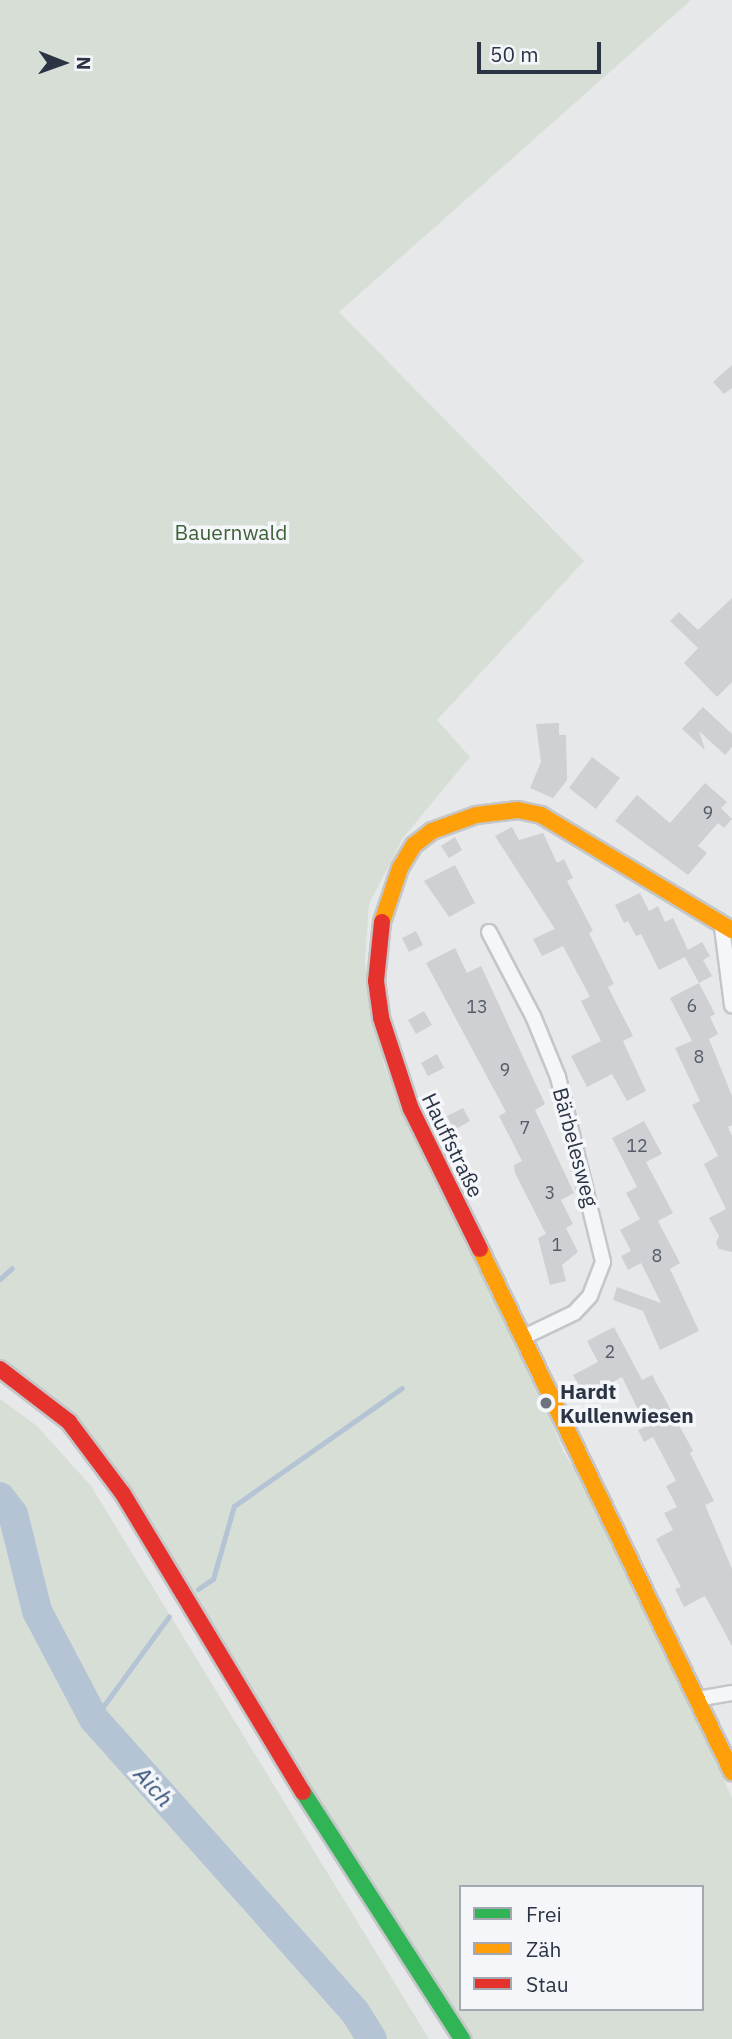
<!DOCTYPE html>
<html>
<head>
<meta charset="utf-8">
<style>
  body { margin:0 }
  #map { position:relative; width:732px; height:2039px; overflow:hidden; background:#e6e8ea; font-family:"IBM Plex Sans",sans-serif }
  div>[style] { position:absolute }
  .green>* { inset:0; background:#d6ded6 }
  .stream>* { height:5px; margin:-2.5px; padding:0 2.5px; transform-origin:2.5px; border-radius:2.5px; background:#b4c4d5 }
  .river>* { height:30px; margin:-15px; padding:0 15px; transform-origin:15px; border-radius:15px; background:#b4c4d5 }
  .building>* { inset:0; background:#ced0d3 }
  .roads { filter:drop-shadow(2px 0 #c4c6c8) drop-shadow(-2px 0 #c4c6c8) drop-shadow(0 2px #c4c6c8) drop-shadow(0 -2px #c4c6c8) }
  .street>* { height:14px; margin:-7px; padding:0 7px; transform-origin:7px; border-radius:7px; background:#f5f6f7 }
  .fast>* { height:16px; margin:-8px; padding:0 8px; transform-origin:8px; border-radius:8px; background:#30b455 }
  .slow>* { height:16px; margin:-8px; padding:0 8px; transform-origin:8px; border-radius:8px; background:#ff9f0a }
  .jam>* { height:16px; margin:-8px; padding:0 8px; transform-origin:8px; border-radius:8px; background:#e5322d }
  .dots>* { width:19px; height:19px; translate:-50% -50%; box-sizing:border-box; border:4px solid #f4f6f9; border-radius:50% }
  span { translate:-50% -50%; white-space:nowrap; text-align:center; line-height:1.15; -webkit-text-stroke:7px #f4f6f9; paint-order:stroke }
  .number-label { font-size:18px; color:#545c69 }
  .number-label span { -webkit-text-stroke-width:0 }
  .park-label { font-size:21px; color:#3f6138 }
  .street-label { font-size:21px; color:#2b3445 }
  .poi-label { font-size:21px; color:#2b3445; font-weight:700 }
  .left { translate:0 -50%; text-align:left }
  .water-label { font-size:23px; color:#34527a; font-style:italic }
  .legend { position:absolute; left:459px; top:1885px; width:245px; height:126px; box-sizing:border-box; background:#f4f6f9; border:2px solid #a4a8b1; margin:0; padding:9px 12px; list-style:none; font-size:21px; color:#2b3445 }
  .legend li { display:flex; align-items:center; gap:14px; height:35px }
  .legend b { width:35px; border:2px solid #a4a8b1 }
  .north { position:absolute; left:28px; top:28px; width:70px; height:70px; -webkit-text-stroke:5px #f4f6f9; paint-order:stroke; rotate:91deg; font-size:19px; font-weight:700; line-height:28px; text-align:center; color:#2b3445 }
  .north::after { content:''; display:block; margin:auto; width:24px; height:32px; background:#2b3445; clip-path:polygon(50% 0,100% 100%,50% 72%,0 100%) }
  .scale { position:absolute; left:477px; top:42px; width:124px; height:32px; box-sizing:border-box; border:4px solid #2b3445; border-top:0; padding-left:9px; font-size:21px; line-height:24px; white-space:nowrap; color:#2b3445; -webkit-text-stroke:5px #f4f6f9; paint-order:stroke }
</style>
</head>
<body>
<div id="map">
  <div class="green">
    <div style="clip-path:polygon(evenodd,0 0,691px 0,339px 312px,584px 561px,437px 720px,470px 757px,403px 838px,369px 904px,365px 962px,384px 1065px,406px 1118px,530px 1366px,563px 1451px,593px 1498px,732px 1798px,732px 2039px,472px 2039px,264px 1712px,135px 1494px,76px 1417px,0 1360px,0 0,461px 1887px,702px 1887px,702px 2009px,461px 2009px,461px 1887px)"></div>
    <div style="clip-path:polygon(0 1399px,37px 1426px,91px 1486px,429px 2039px,0 2039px)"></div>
  </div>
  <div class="stream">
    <div style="left:0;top:1279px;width:16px;rotate:-43deg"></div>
    <div style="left:198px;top:1589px;width:18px;rotate:-34deg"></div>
    <div style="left:213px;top:1579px;width:76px;rotate:-74deg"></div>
    <div style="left:234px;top:1506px;width:205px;rotate:-35.1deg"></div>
    <div style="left:94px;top:1719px;width:127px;rotate:-53.9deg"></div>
  </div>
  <div class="river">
    <div style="left:0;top:1497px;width:21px;rotate:53deg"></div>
    <div style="left:13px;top:1514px;width:100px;rotate:76.1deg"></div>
    <div style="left:37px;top:1611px;width:122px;rotate:62.2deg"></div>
    <div style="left:94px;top:1719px;width:392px;rotate:48.3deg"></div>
    <div style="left:355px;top:2012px;width:32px;rotate:58deg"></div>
  </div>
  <div class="building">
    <div style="clip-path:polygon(732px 365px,732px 388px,724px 394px,713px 382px)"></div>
    <div style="clip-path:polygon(732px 598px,732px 682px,717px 697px,684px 663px,698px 648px,670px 621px,679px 612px,698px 630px)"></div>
    <div style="clip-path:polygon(703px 707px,732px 734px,732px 747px,725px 755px,699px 731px,705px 750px,682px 729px)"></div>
    <div style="clip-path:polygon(559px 723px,559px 735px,566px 735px,567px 780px,553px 798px,530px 788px,541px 762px,536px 724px)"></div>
    <div style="clip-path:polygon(592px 757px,620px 778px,596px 809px,569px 788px)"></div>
    <div style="clip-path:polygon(705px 783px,727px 802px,721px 808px,732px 819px,724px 828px,718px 823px,698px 846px,707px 853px,688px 875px,615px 821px,637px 795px,670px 823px)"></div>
    <div style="clip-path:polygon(512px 827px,519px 840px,543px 833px,557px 863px,564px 859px,573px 878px,567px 881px,593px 931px,589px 933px,614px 984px,608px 987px,633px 1036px,623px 1041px,646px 1091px,627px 1101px,612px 1074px,587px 1087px,571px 1056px,601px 1041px,581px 1001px,590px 997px,563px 946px,542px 956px,533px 939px,555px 929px,495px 836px)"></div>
    <div style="clip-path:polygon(455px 837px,462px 850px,449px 858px,441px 846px)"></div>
    <div style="clip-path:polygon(455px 865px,475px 903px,449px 917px,424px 881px)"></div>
    <div style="clip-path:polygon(640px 893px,649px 911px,658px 906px,665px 922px,673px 918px,688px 950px,702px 942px,710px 956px,703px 960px,712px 976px,699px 983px,685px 957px,659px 970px,641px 934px,636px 936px,628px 921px,624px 923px,615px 905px)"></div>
    <div style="clip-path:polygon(416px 931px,423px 945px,409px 952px,402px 938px)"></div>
    <div style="clip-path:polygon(455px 948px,467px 973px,481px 966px,545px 1104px,535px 1110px,574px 1193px,561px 1200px,573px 1224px,566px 1228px,578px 1252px,562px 1265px,566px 1281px,550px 1285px,538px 1238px,546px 1234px,515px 1173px,514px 1165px,522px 1161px,499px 1116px,506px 1112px,426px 963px)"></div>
    <div style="clip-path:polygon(699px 983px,715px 1014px,710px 1017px,718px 1034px,709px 1039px,732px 1096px,732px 1125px,728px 1127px,732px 1136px,732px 1252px,719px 1249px,716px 1243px,719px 1236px,709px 1218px,726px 1209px,704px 1164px,718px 1156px,692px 1105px,700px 1101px,675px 1048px,692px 1041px,670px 998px)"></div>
    <div style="clip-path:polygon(424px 1011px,432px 1025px,416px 1034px,408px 1020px)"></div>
    <div style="clip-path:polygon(437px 1054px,444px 1068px,428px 1076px,421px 1063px)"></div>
    <div style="clip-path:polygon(463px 1108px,470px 1121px,454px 1130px,447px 1116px)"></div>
    <div style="clip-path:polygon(644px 1121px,662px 1154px,646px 1162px,673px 1213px,658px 1221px,680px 1263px,670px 1269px,699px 1331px,660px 1350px,643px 1311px,613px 1300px,617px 1287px,661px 1303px,641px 1263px,628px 1270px,621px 1256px,631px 1251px,620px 1230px,640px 1219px,626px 1193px,637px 1187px,612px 1138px)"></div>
    <div style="clip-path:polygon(614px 1327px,642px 1380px,652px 1375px,693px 1451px,690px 1453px,714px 1501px,705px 1505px,732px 1569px,732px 1646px,705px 1596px,684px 1607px,675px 1589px,681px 1587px,656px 1539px,673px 1530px,664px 1513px,677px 1507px,666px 1486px,676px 1481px,653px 1437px,644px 1442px,638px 1430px,646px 1426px,622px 1377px,585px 1397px,573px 1375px,598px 1362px,587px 1341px)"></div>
  </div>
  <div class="roads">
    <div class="street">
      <div style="left:722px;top:927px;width:79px;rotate:82.7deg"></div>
      <div style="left:489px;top:932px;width:95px;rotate:62.4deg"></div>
      <div style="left:533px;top:1016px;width:66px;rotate:67.7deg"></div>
      <div style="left:558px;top:1077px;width:190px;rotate:76.3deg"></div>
      <div style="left:603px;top:1262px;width:36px;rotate:111deg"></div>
      <div style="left:590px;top:1296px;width:23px;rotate:133deg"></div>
      <div style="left:574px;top:1313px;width:55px;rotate:154.4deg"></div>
      <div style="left:698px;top:1699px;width:35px;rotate:-10deg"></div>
    </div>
    <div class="fast">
      <div style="left:303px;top:1792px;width:294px;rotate:57.2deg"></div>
    </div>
    <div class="slow">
      <div style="left:382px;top:922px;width:57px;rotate:-71.6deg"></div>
      <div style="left:400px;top:868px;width:27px;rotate:-59deg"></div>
      <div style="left:414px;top:845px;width:23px;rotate:-38deg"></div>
      <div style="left:432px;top:831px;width:47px;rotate:-20deg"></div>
      <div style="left:476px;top:815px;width:42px;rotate:-6.8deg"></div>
      <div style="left:518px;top:810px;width:24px;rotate:12deg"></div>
      <div style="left:541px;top:815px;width:223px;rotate:31.1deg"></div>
      <div style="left:480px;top:1249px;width:581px;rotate:64.27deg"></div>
    </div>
    <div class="jam">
      <div style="left:382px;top:922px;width:59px;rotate:95.8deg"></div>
      <div style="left:376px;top:981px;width:37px;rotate:82deg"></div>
      <div style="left:381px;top:1018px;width:96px;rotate:71.8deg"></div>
      <div style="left:411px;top:1109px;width:156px;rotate:63.8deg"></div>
      <div style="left:0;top:1369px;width:87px;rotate:37.5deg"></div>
      <div style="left:69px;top:1422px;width:90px;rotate:53.1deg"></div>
      <div style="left:123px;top:1494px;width:348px;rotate:58.9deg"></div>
    </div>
  </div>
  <div class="dots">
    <div style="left:546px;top:1403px;background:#6c737f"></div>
  </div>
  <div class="number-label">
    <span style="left:708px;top:813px">9</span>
    <span style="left:692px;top:1006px">6</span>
    <span style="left:477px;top:1007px">13</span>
    <span style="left:699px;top:1057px">8</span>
    <span style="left:505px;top:1070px">9</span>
    <span style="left:525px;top:1128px">7</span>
    <span style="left:637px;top:1146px">12</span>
    <span style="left:550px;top:1193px">3</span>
    <span style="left:557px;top:1245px">1</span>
    <span style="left:657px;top:1256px">8</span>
    <span style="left:610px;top:1352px">2</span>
  </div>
  <div class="park-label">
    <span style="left:231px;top:532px">Bauernwald</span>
  </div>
  <div class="street-label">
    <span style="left:453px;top:1145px;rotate:64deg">Hauffstraße</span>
    <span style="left:576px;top:1147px;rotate:75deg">Bärbelesweg</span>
  </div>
  <div class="poi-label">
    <span class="left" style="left:560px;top:1403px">Hardt<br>Kullenwiesen</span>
  </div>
  <div class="water-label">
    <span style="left:154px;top:1786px;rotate:48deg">Aich</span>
  </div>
  <ul class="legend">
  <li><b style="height:9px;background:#30b455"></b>Frei</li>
  <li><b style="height:9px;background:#ff9f0a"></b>Zäh</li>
  <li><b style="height:9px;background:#e5322d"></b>Stau</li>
  </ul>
  <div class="north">N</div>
  <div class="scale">50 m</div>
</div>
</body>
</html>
